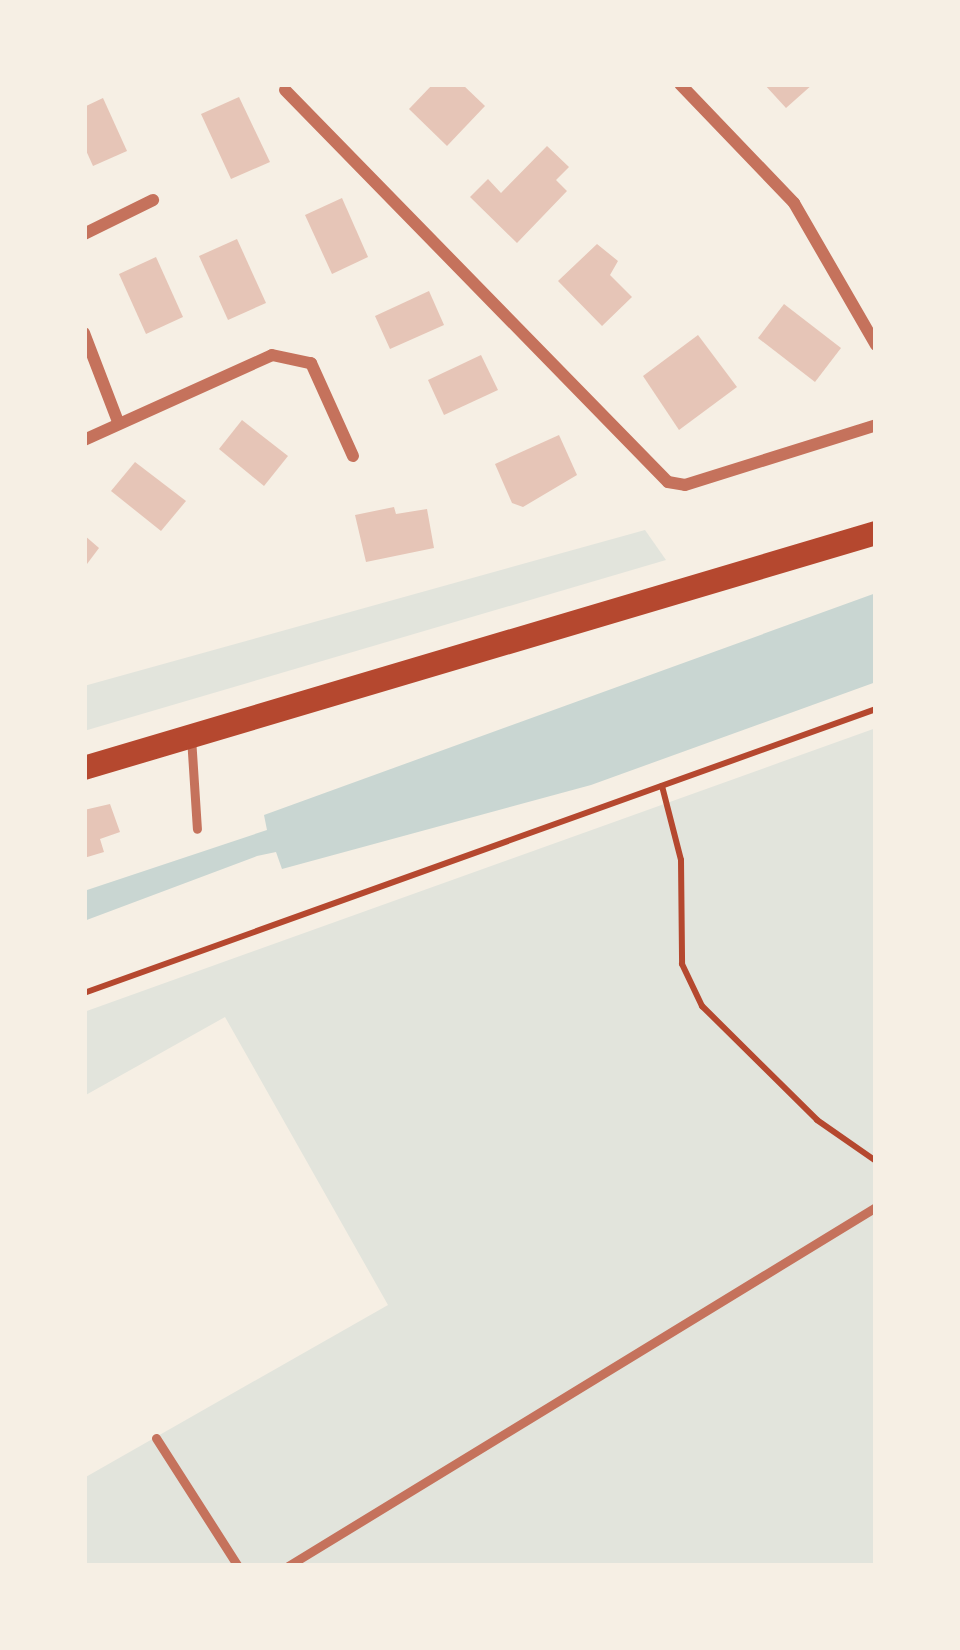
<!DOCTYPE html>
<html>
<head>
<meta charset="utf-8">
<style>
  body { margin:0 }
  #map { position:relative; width:960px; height:1650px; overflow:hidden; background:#f6efe4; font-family:"Space Grotesk",sans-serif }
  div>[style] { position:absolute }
  .green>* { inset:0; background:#e2e4dc }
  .water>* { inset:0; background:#c9d6d2 }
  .building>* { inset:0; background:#e6c5b7 }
  .path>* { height:6px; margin:-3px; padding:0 3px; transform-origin:3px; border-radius:3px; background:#b5482f }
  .service>* { height:9px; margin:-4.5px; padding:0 4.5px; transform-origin:4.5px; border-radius:4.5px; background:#c5725c }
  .minor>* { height:12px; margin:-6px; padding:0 6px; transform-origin:6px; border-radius:6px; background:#c5725c }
  .secondary>* { height:24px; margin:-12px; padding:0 12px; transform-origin:12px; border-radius:12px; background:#b5482f }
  span { translate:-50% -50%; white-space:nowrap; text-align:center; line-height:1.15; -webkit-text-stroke:12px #f6efe4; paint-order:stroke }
  .frame { position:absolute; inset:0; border:87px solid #f6efe4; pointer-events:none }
</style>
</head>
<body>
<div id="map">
  <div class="green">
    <div style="clip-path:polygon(645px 530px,666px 560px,84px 731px,84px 686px)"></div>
    <div style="clip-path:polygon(876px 728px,876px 1566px,84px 1566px,84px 1478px,388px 1305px,225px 1017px,84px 1096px,84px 1012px)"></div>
  </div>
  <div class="water">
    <div style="clip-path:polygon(876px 593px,876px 682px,591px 785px,282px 869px,276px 852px,257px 856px,84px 921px,84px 891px,267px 830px,264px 815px)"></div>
  </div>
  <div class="building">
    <div style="clip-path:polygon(433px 84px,462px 84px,485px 106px,447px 146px,409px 109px)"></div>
    <div style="clip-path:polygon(764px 84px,813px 84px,786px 108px)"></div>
    <div style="clip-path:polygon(239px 97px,270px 162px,231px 179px,201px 114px)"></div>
    <div style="clip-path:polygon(103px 98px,127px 151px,93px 166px,84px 146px,84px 107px)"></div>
    <div style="clip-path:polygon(547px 146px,569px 167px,556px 180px,567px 191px,517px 243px,470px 197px,488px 179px,501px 193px)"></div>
    <div style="clip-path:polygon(342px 198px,368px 257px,332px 274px,305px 215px)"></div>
    <div style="clip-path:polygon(237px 239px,266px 303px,228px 320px,199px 256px)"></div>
    <div style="clip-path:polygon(597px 244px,618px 261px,610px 275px,632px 297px,602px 326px,558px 281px)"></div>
    <div style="clip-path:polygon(156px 257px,183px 317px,146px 334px,119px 274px)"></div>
    <div style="clip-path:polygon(429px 291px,444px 325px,390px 349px,375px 316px)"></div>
    <div style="clip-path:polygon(784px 304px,841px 348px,815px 382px,758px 338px)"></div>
    <div style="clip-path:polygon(698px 335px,737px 387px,679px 430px,643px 376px)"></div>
    <div style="clip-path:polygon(481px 355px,498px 390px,444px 415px,428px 380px)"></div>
    <div style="clip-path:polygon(242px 420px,288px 456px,264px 486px,219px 449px)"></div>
    <div style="clip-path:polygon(559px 435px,577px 475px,523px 507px,512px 503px,495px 464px)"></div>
    <div style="clip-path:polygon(135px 462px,186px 501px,161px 531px,111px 491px)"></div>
    <div style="clip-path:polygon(394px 507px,396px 514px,427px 509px,434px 548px,366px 562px,355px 515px)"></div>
    <div style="clip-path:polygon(84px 535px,99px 548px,84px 568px)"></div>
    <div style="clip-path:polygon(110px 804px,120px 832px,100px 839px,104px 852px,84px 858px,84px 810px)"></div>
  </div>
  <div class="path">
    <div style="left:662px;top:786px;width:76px;rotate:75.6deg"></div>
    <div style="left:681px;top:860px;width:104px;rotate:89.4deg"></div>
    <div style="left:682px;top:964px;width:47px;rotate:64.5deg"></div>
    <div style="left:702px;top:1006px;width:162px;rotate:44.7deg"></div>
    <div style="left:817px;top:1120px;width:72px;rotate:34.8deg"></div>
    <div style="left:84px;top:993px;width:841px;rotate:-19.73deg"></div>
  </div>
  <div class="service">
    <div style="left:191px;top:737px;width:92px;rotate:86.3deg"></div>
    <div style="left:156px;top:1438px;width:152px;rotate:57.4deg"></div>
    <div style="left:288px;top:1566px;width:689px;rotate:-31.41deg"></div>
  </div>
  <div class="minor">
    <div style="left:680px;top:84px;width:165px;rotate:46.2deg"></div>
    <div style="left:794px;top:203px;width:164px;rotate:60deg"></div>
    <div style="left:285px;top:90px;width:548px;rotate:45.67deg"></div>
    <div style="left:668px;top:482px;width:17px;rotate:10deg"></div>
    <div style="left:685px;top:485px;width:200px;rotate:-17.4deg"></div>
    <div style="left:84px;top:234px;width:77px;rotate:-26.2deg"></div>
    <div style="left:84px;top:333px;width:97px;rotate:69deg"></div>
    <div style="left:84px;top:440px;width:206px;rotate:-24.3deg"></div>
    <div style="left:272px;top:355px;width:40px;rotate:12deg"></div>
    <div style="left:311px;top:363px;width:102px;rotate:65.7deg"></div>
  </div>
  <div class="secondary">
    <div style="left:84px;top:768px;width:826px;rotate:-16.53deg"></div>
  </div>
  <div class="frame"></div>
</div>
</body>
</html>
